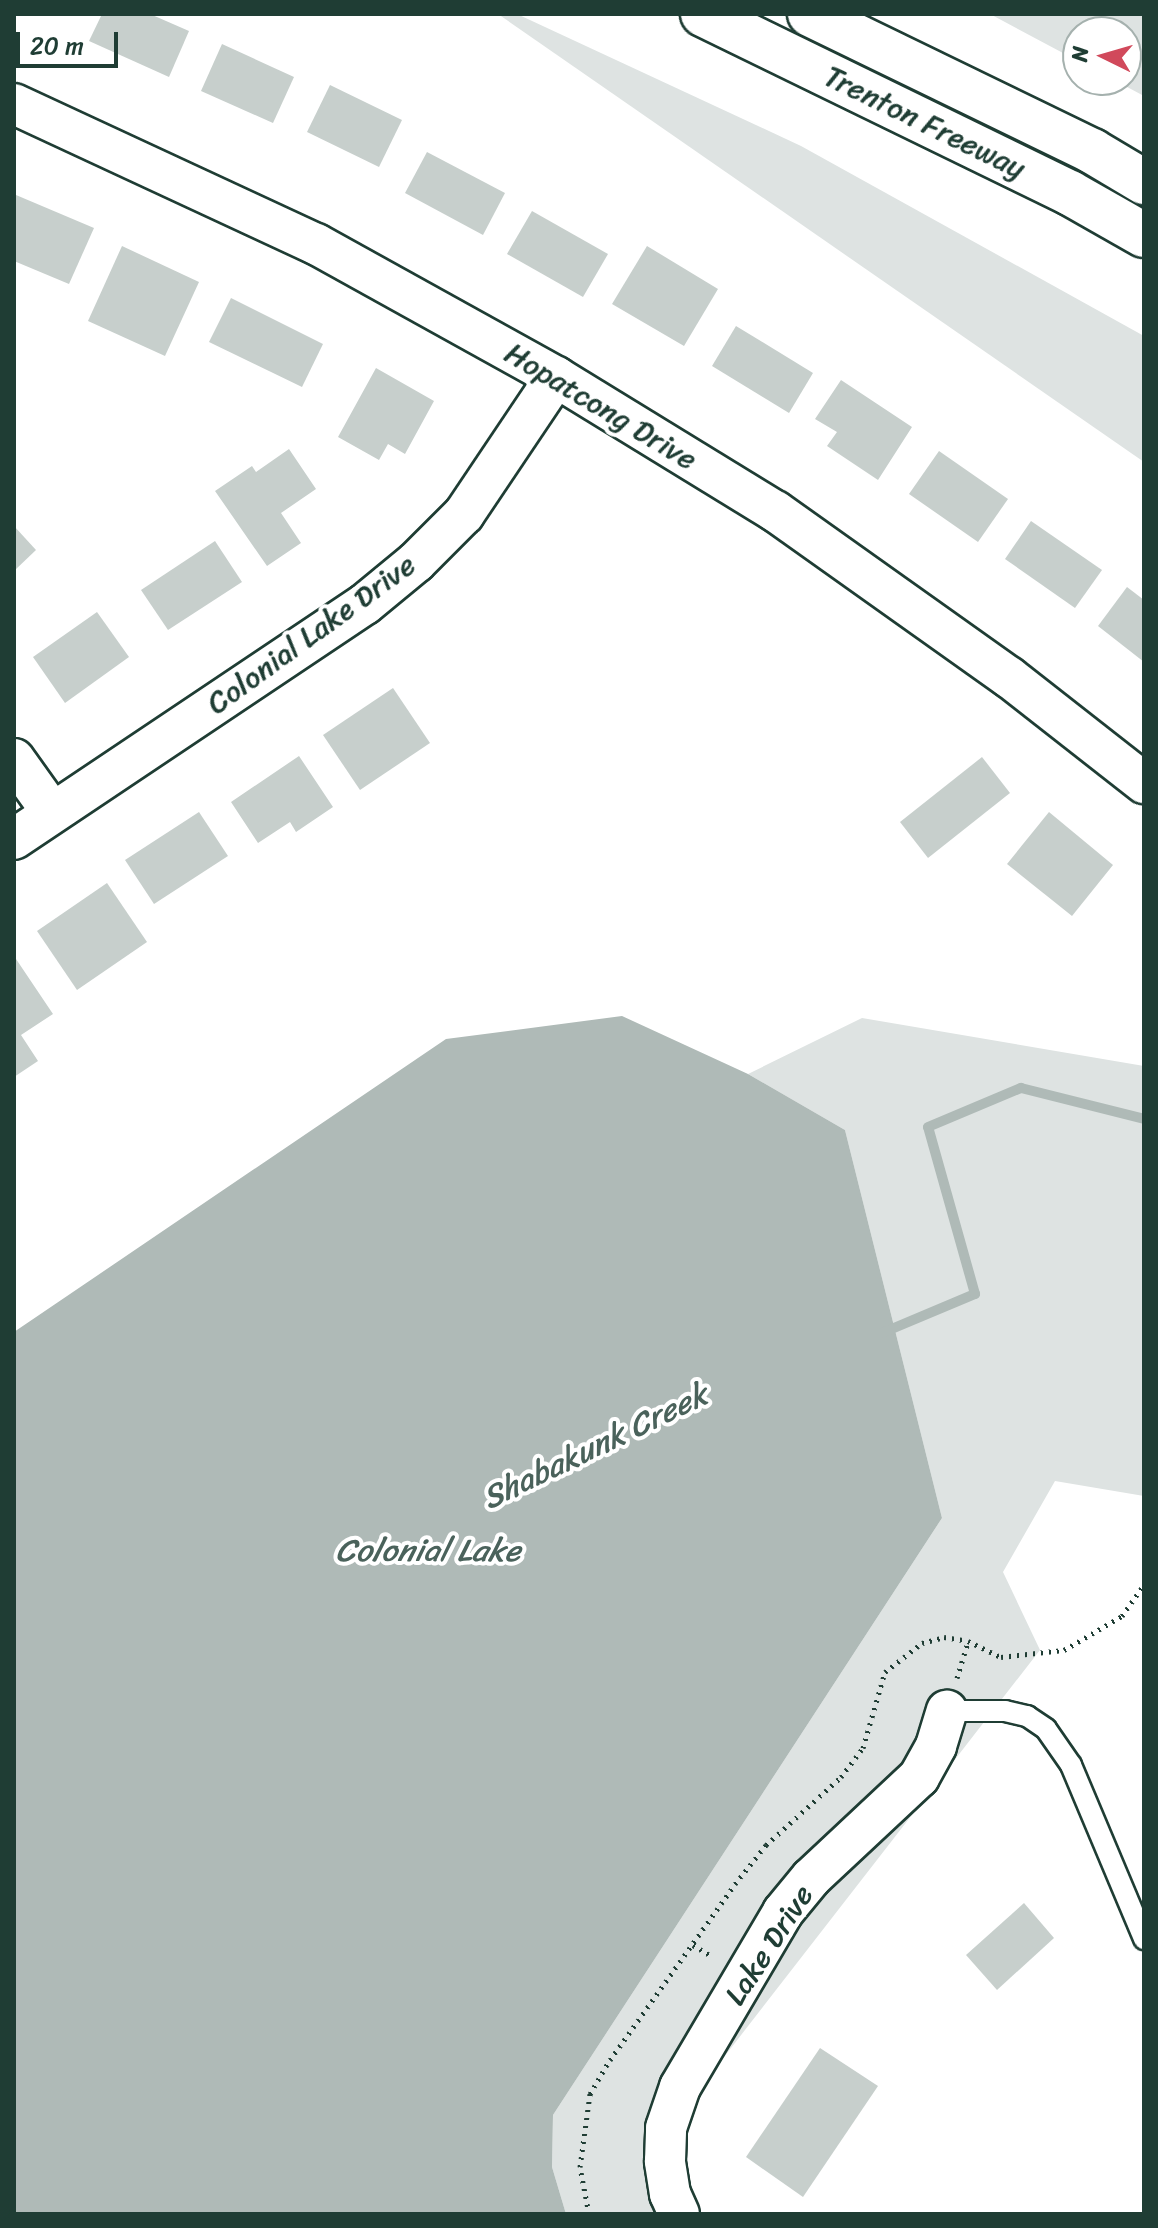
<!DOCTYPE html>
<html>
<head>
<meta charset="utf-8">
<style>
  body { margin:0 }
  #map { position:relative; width:1158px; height:2228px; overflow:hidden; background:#fff; font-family:Sriracha,sans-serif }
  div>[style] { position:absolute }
  .green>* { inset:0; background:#dee3e2 }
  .water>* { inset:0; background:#afbab7 }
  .stream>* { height:10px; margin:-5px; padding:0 5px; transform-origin:5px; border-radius:5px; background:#afbab7 }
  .building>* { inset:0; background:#c7cfcc }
  .path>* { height:5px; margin-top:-2.5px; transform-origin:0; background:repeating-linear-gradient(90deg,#1f3d34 0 2px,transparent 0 8px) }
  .roads { filter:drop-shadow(2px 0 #1f3d34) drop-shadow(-2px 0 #1f3d34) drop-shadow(0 2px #1f3d34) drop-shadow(0 -2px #1f3d34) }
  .lane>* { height:20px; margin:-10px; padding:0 10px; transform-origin:10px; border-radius:10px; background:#fff }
  .street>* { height:40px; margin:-20px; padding:0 20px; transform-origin:20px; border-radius:20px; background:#fff }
  .highway>* { height:44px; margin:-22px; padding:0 22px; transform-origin:22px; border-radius:22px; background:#fff }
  span { translate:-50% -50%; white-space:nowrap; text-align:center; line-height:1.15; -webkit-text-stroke:8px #fff; paint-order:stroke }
  .street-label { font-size:30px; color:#1f3d34 }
  .water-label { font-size:32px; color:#4a625b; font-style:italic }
  .frame { position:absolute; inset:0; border:16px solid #1f3d34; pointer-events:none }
  .north { position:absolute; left:1062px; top:16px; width:80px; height:80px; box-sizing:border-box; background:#fff; border:2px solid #a5b1ae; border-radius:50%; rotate:275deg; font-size:22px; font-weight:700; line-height:32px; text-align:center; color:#1f3d34 }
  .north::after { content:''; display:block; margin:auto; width:28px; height:36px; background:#d1495b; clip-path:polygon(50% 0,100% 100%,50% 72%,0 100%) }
  .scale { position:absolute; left:16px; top:32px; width:102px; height:36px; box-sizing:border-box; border:4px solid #1f3d34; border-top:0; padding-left:10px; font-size:24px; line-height:28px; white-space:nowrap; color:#1f3d34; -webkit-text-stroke:6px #fff; paint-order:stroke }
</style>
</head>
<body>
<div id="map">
  <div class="green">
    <div style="clip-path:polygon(498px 14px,517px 14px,801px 146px,1144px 336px,1144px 462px)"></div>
    <div style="clip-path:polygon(990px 14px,1144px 14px,1144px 96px,1114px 80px,1126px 80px,1126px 32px,1078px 32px,1078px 61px)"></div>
    <div style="clip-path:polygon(862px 1018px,1144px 1066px,1144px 1496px,1055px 1481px,1003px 1572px,1040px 1650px,672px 2124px,692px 2214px,566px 2214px,552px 2167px,553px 2115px,942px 1518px,845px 1130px,748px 1074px)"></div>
  </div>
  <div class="water">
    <div style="clip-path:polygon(622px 1016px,748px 1074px,845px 1130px,942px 1518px,553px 2115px,552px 2167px,566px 2214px,14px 2214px,14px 1332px,446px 1039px)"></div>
  </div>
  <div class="stream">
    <div style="left:882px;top:1333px;width:101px;rotate:-22.8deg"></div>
    <div style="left:975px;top:1294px;width:173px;rotate:-105.7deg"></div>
    <div style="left:928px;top:1127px;width:101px;rotate:-22.8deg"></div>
    <div style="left:1021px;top:1088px;width:127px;rotate:14.1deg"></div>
  </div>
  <div class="building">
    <div style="clip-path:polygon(102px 14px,150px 14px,189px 31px,169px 77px,89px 41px)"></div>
    <div style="clip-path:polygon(222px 44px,294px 77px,273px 123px,201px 91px)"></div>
    <div style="clip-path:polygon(330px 85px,402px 120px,379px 167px,307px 132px)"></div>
    <div style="clip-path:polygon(427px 152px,505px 193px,483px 235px,405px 193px)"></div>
    <div style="clip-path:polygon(16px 195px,94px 228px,69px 284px,14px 261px)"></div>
    <div style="clip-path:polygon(532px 211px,608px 254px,583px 297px,507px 254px)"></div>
    <div style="clip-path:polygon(122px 246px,199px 282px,165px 356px,88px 321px)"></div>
    <div style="clip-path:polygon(647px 246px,718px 289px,684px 346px,612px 304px)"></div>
    <div style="clip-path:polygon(231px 298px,323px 344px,302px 387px,209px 342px)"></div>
    <div style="clip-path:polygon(736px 326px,813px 373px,789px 413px,712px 366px)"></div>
    <div style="clip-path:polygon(376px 368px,434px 401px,405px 454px,388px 444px,379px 460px,338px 437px)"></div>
    <div style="clip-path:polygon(841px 380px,912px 427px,878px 480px,827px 446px,837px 432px,815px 419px)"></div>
    <div style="clip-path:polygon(289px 449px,316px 489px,281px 513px,301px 543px,267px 566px,215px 491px,252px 466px,256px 472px)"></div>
    <div style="clip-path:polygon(939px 451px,1008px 499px,978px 542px,909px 494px)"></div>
    <div style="clip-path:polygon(1031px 521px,1102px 570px,1075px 608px,1005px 559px)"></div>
    <div style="clip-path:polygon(14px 526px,36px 550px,14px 571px)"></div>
    <div style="clip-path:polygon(215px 541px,242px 582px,168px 630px,141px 590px)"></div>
    <div style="clip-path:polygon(1127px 587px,1144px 600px,1144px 662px,1098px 626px)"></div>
    <div style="clip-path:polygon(97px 612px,129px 657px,65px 703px,33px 657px)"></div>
    <div style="clip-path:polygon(393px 688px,430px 743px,360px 790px,323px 735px)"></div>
    <div style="clip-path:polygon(299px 756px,333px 807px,296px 832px,290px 822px,258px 843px,231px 802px)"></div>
    <div style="clip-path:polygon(982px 757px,1010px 793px,928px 858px,900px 822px)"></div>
    <div style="clip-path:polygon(199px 812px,228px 856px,154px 904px,125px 860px)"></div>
    <div style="clip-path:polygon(1049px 812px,1113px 865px,1072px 916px,1007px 864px)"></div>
    <div style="clip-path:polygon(107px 883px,147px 942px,77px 990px,37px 931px)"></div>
    <div style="clip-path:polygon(14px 956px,53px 1014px,21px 1035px,38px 1061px,14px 1077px)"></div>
    <div style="clip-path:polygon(1024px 1903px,1054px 1938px,997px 1990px,966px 1955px)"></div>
    <div style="clip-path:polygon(820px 2048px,878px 2086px,803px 2197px,746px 2157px)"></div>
  </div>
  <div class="path">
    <div style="left:957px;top:1678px;width:39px;rotate:-73deg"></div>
    <div style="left:693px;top:1945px;width:23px;rotate:31deg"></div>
    <div style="left:589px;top:2214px;width:48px;rotate:-100.8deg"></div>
    <div style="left:580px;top:2167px;width:74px;rotate:-82.2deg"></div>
    <div style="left:590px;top:2094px;width:39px;rotate:-60deg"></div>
    <div style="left:610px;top:2060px;width:216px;rotate:-54.6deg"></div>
    <div style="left:735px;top:1884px;width:50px;rotate:-51.5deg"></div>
    <div style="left:766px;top:1845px;width:101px;rotate:-42.2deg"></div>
    <div style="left:841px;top:1777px;width:36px;rotate:-53deg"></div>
    <div style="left:863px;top:1748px;width:79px;rotate:-73.9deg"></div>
    <div style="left:885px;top:1672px;width:47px;rotate:-38.1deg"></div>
    <div style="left:922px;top:1643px;width:23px;rotate:-15deg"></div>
    <div style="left:944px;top:1637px;width:24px;rotate:9deg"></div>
    <div style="left:968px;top:1641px;width:37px;rotate:26deg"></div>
    <div style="left:1001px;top:1657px;width:63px;rotate:-6.3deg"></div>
    <div style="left:1064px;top:1650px;width:67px;rotate:-30.4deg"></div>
    <div style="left:1122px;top:1616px;width:38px;rotate:-55deg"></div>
  </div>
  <div class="roads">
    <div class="lane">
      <div style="left:947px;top:1711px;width:58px"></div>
      <div style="left:1005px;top:1711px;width:23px;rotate:13deg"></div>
      <div style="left:1027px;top:1716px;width:23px;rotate:34deg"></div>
      <div style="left:1046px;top:1729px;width:44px;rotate:55.2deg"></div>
      <div style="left:1071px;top:1765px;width:189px;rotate:67.2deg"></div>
    </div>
    <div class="street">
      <div style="left:14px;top:104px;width:333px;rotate:24.9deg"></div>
      <div style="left:316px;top:244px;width:274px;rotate:29deg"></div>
      <div style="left:556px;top:377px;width:257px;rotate:31.5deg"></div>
      <div style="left:775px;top:511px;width:287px;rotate:35.4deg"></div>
      <div style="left:1009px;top:677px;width:172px;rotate:38.1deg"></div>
      <div style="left:14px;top:759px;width:65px;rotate:54.4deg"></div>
      <div style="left:14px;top:839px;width:422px;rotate:-33.8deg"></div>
      <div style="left:365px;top:604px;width:66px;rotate:-39.5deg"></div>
      <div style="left:416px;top:562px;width:68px;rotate:-45deg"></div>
      <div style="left:464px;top:514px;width:165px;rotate:-56.1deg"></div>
      <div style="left:679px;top:2214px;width:22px;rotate:-114deg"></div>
      <div style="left:670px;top:2194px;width:33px;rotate:-99deg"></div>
      <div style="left:665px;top:2161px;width:33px;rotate:-88deg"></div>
      <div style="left:666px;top:2128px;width:43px;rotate:-71.1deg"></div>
      <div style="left:680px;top:2087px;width:203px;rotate:-59.5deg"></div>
      <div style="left:783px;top:1912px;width:44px;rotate:-50.5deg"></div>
      <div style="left:811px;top:1878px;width:148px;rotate:-43.1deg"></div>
      <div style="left:919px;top:1777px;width:35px;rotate:-61deg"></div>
      <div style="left:936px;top:1746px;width:37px;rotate:-73deg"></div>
    </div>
    <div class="highway">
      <div style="left:703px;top:14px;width:408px;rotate:26deg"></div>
      <div style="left:1070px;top:193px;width:85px;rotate:29.6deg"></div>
      <div style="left:810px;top:14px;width:314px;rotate:25.9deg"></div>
      <div style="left:1092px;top:151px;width:61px;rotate:30.8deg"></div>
    </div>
  </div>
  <div class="street-label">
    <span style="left:925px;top:122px;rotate:26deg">Trenton Freeway</span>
    <span style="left:601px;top:406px;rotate:31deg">Hopatcong Drive</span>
    <span style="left:311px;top:634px;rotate:-36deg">Colonial Lake Drive</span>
    <span style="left:769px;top:1945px;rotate:-57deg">Lake Drive</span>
  </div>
  <div class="water-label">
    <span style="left:595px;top:1447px;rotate:-26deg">Shabakunk Creek</span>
    <span style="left:428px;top:1551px">Colonial Lake</span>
  </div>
  <div class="frame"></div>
  <div class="north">N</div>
  <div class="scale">20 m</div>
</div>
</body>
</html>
